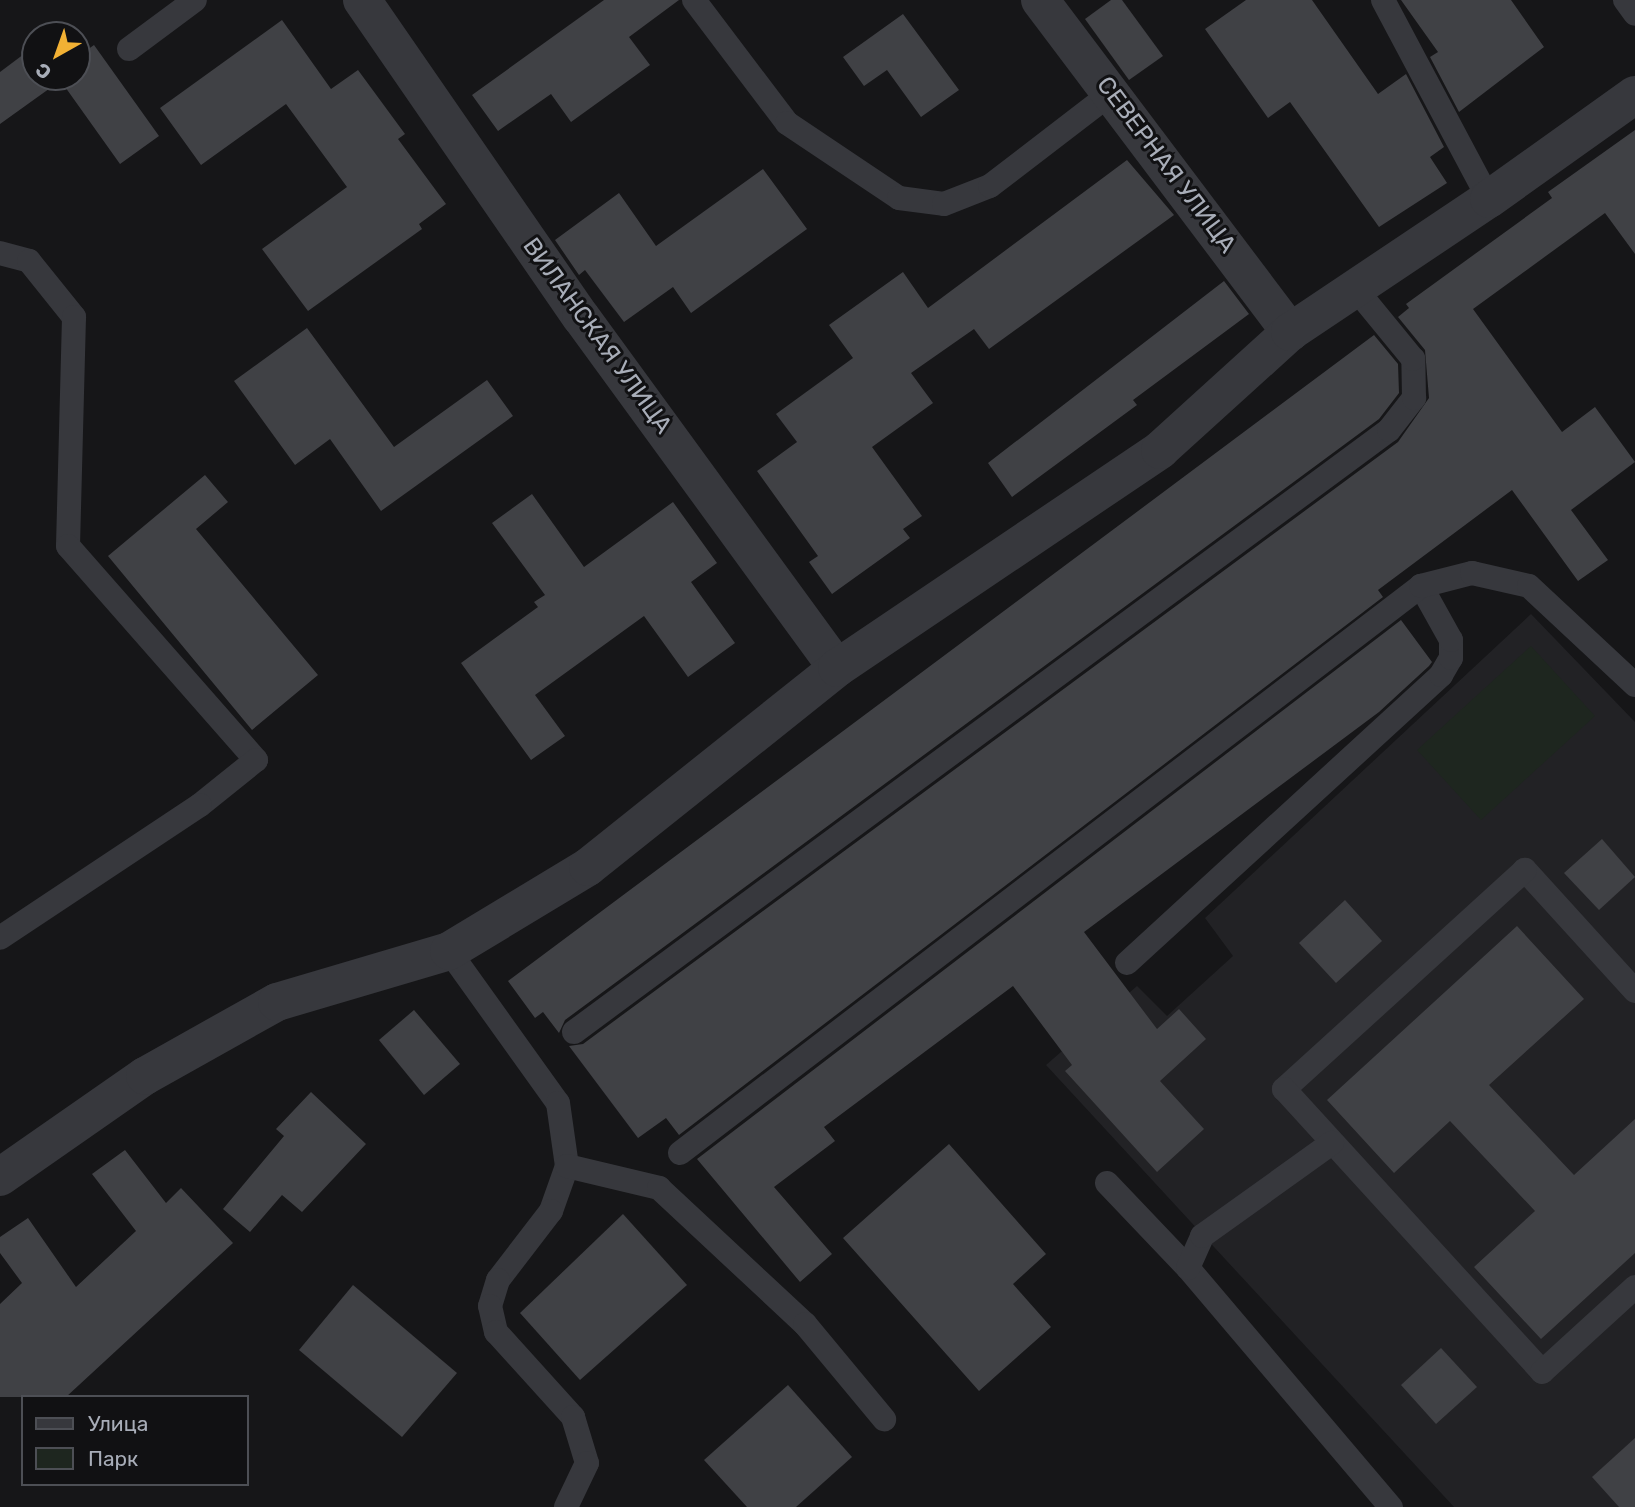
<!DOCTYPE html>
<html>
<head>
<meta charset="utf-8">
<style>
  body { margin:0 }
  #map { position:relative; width:1635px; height:1507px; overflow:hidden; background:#161618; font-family:Rubik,sans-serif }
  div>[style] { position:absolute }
  .built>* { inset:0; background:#222225 }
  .green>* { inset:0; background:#1e261f }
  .building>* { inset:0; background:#404145 }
  .service>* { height:24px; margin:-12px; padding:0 12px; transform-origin:12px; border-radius:12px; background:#37383d }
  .minor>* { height:38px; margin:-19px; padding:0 19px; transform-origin:19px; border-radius:19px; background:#37383d }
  span { translate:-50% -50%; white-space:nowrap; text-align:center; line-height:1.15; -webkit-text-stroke:6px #111113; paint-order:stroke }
  .street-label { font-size:24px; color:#a8adb8 }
  .legend { position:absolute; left:21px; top:1395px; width:228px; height:91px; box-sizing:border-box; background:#111113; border:2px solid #4d4f55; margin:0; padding:9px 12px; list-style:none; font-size:21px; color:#a8adb8 }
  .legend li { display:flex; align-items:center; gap:14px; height:35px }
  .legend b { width:35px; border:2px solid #4d4f55 }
  .north { position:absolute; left:21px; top:21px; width:70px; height:70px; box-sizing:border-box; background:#111113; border:2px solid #4d4f55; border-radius:50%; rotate:220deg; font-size:19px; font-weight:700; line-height:28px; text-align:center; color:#a8adb8 }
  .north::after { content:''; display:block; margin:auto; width:24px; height:32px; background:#f2b134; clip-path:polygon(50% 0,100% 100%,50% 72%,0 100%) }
</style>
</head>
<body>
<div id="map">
  <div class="built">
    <div style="clip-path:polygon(1531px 614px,1635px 722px,1635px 1507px,1454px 1507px,1046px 1065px,1137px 986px,1167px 1016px,1233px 956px,1205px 918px)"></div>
  </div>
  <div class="green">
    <div style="clip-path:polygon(1531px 646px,1595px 716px,1481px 820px,1417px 750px)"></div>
  </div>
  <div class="building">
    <div style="clip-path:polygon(604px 0,679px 0,629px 37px,650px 65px,571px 122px,551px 94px,498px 131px,472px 95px)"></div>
    <div style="clip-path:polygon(1111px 0,1122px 0,1163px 56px,1129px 80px,1085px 19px)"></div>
    <div style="clip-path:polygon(1246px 0,1312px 0,1378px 94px,1406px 74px,1444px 147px,1430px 157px,1447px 183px,1379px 227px,1290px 102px,1268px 118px,1205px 29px)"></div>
    <div style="clip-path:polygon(1401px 0,1511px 0,1544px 47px,1459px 112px,1430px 57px,1438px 52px)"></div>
    <div style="clip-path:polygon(903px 14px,959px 90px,921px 117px,887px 70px,864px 86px,843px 57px)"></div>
    <div style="clip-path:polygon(282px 20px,331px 89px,358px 70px,405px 134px,398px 139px,446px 204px,419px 224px,422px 229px,308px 311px,262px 249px,347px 187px,286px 104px,201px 165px,160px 108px)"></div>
    <div style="clip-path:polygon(94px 45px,159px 136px,120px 164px,58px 77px,77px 77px,77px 57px)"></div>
    <div style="clip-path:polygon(28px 51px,35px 61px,35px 77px,47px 77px,53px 86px,0 124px,0 72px)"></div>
    <div style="clip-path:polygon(1635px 130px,1635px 254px,1605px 213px,1473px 309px,1562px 432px,1595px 407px,1635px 462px,1571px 510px,1608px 560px,1578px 581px,1512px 490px,1378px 590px,1383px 597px,679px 1135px,666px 1118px,638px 1138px,569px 1046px,583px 1044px,1398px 442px,1429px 398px,1425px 350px,1398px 317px,1409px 308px,1406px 304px,1552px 198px,1548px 192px)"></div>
    <div style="clip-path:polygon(1127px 160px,1174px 215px,989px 349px,974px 329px,911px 373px,933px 403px,872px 447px,922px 516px,903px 529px,910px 538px,832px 594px,809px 562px,818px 556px,757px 471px,797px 442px,776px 414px,853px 358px,829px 325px,903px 272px,928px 308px)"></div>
    <div style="clip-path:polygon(763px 169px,807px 229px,691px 313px,673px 287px,624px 322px,585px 270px,579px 275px,555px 240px,619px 193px,656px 246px)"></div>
    <div style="clip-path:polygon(1224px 281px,1249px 314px,1133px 400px,1137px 405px,1012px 497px,988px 463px)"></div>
    <div style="clip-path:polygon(307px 328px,394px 447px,487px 380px,513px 416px,381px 511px,330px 439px,295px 465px,234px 381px)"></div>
    <div style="clip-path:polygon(1374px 335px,1398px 364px,1399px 393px,1379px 419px,565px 1020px,559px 1033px,543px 1012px,535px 1018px,508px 981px)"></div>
    <div style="clip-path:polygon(205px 475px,228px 502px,196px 529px,318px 675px,252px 730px,108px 556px)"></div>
    <div style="clip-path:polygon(532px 494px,584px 567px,673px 502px,717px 563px,691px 582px,735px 643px,688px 677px,644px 616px,535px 695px,565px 736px,531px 760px,461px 663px,538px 607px,534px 602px,545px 595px,492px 523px)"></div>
    <div style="clip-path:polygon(1401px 620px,1432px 662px,1429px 666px,1379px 712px,1084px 932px,1157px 1029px,1179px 1009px,1206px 1039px,1160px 1081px,1204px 1129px,1157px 1172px,1065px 1071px,1072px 1065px,1013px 986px,824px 1127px,835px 1141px,774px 1187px,832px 1254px,800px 1282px,697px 1159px)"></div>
    <div style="clip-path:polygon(1602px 839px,1635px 877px,1599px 910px,1564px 873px)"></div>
    <div style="clip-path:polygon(1345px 900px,1382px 941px,1336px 983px,1299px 943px)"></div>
    <div style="clip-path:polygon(1517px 926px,1584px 999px,1489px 1085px,1574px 1175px,1635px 1119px,1635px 1253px,1541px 1339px,1474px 1267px,1535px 1211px,1450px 1121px,1394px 1173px,1327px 1100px)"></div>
    <div style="clip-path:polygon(414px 1010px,460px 1064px,424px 1095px,379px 1040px)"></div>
    <div style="clip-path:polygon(311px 1092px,366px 1144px,302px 1212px,282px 1195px,250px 1232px,223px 1209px,284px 1136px,276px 1129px)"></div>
    <div style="clip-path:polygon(949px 1144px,1046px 1254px,1013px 1284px,1051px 1327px,979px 1391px,843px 1238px)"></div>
    <div style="clip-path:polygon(125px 1150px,166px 1203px,181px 1188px,233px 1243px,66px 1397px,0 1397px,0 1304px,22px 1283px,0 1253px,0 1237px,28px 1218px,76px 1287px,136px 1231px,92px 1174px)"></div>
    <div style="clip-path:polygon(623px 1214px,687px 1285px,580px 1380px,520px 1313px)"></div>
    <div style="clip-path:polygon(353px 1285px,457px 1373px,402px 1437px,299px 1350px)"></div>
    <div style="clip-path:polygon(1441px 1348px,1477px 1387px,1436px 1424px,1401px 1385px)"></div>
    <div style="clip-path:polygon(788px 1385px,852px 1457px,796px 1507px,747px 1507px,704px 1460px)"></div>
    <div style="clip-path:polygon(1635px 1438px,1635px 1507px,1619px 1507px,1592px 1477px)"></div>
  </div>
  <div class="service">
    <div style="left:694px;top:0;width:154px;rotate:52.9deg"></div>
    <div style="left:787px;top:123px;width:135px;rotate:33.8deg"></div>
    <div style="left:899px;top:198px;width:45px;rotate:7.6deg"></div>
    <div style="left:944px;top:204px;width:49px;rotate:-21.4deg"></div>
    <div style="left:990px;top:186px;width:153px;rotate:-37.5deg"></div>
    <div style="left:1383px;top:0;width:225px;rotate:62deg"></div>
    <div style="left:1625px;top:0;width:17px;rotate:54deg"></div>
    <div style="left:129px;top:49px;width:82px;rotate:-36.6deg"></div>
    <div style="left:0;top:253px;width:30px;rotate:15deg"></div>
    <div style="left:29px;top:261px;width:72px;rotate:51.2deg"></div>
    <div style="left:74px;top:317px;width:229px;rotate:91.5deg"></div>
    <div style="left:68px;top:546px;width:285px;rotate:48.7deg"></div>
    <div style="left:256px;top:760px;width:72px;rotate:141.2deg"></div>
    <div style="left:200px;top:805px;width:240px;rotate:146.4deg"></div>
    <div style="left:449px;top:951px;width:187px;rotate:54.4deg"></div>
    <div style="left:558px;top:1103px;width:64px;rotate:81.9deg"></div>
    <div style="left:567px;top:1166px;width:48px;rotate:109.6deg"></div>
    <div style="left:551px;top:1211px;width:87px;rotate:127.5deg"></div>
    <div style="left:498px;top:1280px;width:27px;rotate:107deg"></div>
    <div style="left:490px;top:1306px;width:27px;rotate:77deg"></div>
    <div style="left:496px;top:1332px;width:115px;rotate:47.8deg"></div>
    <div style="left:573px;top:1417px;width:48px;rotate:73.1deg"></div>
    <div style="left:587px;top:1463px;width:49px;rotate:115.5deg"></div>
    <div style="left:1127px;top:963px;width:426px;rotate:-42.5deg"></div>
    <div style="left:1441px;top:675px;width:20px;rotate:-60deg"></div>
    <div style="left:1451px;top:658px;width:18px;rotate:-90deg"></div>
    <div style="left:1451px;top:640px;width:62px;rotate:-119.1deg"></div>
    <div style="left:1635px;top:991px;width:164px;rotate:-132.3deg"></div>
    <div style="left:1525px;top:870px;width:326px;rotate:137.7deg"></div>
    <div style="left:1284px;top:1089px;width:383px;rotate:47.6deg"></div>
    <div style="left:1542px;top:1372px;width:126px;rotate:-42.4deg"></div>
    <div style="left:574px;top:1032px;width:1013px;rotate:-36.45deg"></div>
    <div style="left:1389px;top:430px;width:41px;rotate:-52deg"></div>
    <div style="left:1414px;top:398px;width:39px;rotate:-91deg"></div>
    <div style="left:1413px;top:359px;width:93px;rotate:-129.3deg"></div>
    <div style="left:680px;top:1153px;width:933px;rotate:-37.42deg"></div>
    <div style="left:1421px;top:586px;width:53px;rotate:-14.3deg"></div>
    <div style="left:1472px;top:573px;width:58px;rotate:12.8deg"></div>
    <div style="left:1529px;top:586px;width:145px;rotate:43deg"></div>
    <div style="left:567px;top:1166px;width:95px;rotate:13.4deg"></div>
    <div style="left:659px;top:1188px;width:200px;rotate:43deg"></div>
    <div style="left:805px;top:1324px;width:124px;rotate:50.3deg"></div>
    <div style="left:1107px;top:1183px;width:117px;rotate:46.4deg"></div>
    <div style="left:1188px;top:1268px;width:314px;rotate:49.7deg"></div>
    <div style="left:1188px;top:1268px;width:35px;rotate:-66deg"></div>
    <div style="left:1202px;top:1236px;width:160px;rotate:-35.6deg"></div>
  </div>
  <div class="minor">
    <div style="left:362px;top:0;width:385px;rotate:55.4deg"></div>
    <div style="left:581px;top:317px;width:434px;rotate:53.9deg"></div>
    <div style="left:1040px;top:0;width:416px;rotate:53deg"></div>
    <div style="left:0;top:1177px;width:177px;rotate:-34.9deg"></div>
    <div style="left:145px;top:1076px;width:151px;rotate:-29.3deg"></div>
    <div style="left:277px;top:1002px;width:179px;rotate:-16.5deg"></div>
    <div style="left:449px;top:951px;width:162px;rotate:-31.1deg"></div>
    <div style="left:588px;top:867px;width:319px;rotate:-38.6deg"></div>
    <div style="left:837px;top:668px;width:390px;rotate:-34deg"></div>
    <div style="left:1160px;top:450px;width:176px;rotate:-42.2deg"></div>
    <div style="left:1290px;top:332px;width:239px;rotate:-33.8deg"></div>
    <div style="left:1489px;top:199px;width:179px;rotate:-35.5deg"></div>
  </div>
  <div class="street-label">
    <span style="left:1166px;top:165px;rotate:53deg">СЕВЕРНАЯ УЛИЦА</span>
    <span style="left:597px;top:336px;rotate:54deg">ВИЛАНСКАЯ УЛИЦА</span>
  </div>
  <ul class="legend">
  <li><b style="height:9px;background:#37383d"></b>Улица</li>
  <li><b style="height:19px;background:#1e261f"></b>Парк</li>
  </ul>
  <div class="north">С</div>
</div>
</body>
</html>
